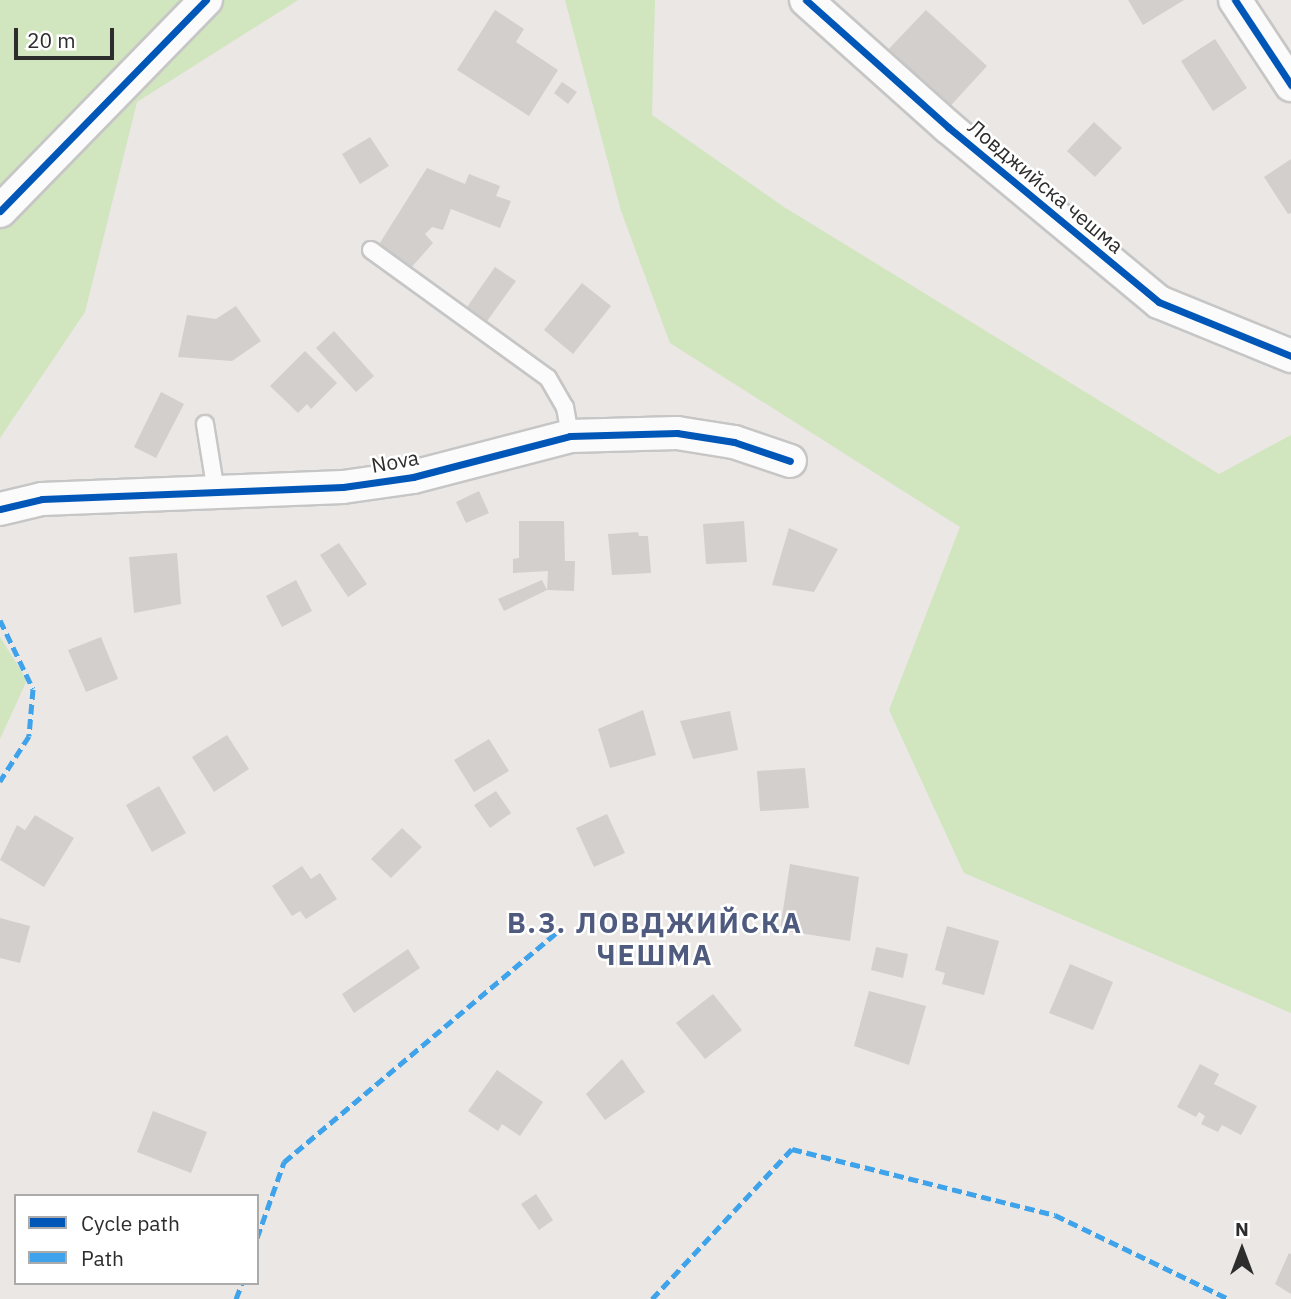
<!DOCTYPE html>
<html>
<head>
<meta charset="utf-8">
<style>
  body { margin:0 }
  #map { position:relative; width:1291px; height:1299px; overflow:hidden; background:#eae7e4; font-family:"IBM Plex Sans",sans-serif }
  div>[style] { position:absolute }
  .green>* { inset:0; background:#d1e5be }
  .building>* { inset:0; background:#d2cfcd }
  .roads { filter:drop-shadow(2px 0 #c6c6c6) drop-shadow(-2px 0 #c6c6c6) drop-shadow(0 2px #c6c6c6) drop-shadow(0 -2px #c6c6c6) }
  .lane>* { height:16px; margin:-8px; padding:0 8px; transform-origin:8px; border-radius:8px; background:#fcfbfb }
  .street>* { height:32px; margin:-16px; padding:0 16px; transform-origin:16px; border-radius:16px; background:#fcfbfb }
  .quiet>* { height:5px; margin-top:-2.5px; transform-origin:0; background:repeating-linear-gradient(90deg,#3ea3eb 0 10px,transparent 0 15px) }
  .cycleway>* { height:7px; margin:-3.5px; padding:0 3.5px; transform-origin:3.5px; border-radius:3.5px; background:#0057b8 }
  span { translate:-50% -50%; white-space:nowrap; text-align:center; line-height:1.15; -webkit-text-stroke:5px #fff; paint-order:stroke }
  .street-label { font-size:21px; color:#2d2d2d }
  .district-label { font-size:28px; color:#4e5a7e; font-weight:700; letter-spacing:2px }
  .legend { position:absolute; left:14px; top:1194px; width:245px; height:91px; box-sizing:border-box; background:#fff; border:2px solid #ababab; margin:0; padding:9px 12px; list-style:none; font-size:21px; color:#2d2d2d }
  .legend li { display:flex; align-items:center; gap:14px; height:35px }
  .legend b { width:35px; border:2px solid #ababab }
  .north { position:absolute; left:1207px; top:1215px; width:70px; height:70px; -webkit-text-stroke:5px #fff; paint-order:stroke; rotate:0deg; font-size:19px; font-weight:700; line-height:28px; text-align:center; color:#2d2d2d }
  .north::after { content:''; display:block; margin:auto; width:24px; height:32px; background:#2d2d2d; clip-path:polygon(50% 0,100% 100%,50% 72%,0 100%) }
  .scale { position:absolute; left:14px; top:28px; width:100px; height:32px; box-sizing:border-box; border:4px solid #2d2d2d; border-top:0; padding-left:9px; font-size:21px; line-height:24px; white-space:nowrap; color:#2d2d2d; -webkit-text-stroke:5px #fff; paint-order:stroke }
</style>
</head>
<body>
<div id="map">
  <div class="green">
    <div style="clip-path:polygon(0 0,298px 0,137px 102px,85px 312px,0 438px)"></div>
    <div style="clip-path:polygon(565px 0,655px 0,652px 115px,784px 207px,1219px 474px,1291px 435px,1291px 1013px,964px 873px,889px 710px,960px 527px,670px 343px,621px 211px)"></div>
    <div style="clip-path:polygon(0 637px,27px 680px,0 739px)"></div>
  </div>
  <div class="building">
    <div style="clip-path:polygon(1128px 0,1184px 0,1143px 25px)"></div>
    <div style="clip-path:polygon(495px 10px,524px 29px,516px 42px,558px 70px,529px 116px,457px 70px)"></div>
    <div style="clip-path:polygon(926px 10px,987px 66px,944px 113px,882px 56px)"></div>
    <div style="clip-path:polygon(1215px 39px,1247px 88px,1213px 111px,1181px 61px)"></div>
    <div style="clip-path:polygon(562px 82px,577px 92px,568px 104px,554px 93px)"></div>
    <div style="clip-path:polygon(1094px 122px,1122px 148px,1095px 177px,1067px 151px)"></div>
    <div style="clip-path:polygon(370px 137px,389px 166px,360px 184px,342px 154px)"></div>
    <div style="clip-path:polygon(1291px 159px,1291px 213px,1288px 214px,1264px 177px)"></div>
    <div style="clip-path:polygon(427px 168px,465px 184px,469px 174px,500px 186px,496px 196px,511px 201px,500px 228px,451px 209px,443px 230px,432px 227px,425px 234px,433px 243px,409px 270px,378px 246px)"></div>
    <div style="clip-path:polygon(495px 267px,516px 281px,485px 324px,465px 310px)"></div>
    <div style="clip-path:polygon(582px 283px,611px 306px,573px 354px,544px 330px)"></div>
    <div style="clip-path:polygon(236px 306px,261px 341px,232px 361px,178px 357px,187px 315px,216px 319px)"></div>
    <div style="clip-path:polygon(334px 331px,374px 376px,356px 392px,316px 348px)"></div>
    <div style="clip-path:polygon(305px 351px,337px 383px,311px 409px,307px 404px,298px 413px,270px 386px)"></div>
    <div style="clip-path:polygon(161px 392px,184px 404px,156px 458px,134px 447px)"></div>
    <div style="clip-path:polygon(479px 491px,489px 513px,466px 523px,456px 502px)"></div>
    <div style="clip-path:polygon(519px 521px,564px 521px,565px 561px,575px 561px,574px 591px,547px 590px,548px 571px,513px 573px,513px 559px,519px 558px)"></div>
    <div style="clip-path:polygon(744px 521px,747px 562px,706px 564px,703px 524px)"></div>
    <div style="clip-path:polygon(789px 528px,838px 549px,814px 592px,772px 585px)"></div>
    <div style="clip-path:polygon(638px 532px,639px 536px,648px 536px,651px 573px,612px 575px,608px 534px)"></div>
    <div style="clip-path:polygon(339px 543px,367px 584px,348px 597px,320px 555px)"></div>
    <div style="clip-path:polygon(177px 553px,181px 604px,134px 613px,129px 557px)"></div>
    <div style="clip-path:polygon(296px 580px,312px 611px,282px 627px,266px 596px)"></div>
    <div style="clip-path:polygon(542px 580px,547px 590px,504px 611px,498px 599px)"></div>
    <div style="clip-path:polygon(101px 637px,118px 679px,86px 692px,68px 650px)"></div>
    <div style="clip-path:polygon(643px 710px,656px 755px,610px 768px,598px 729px)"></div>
    <div style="clip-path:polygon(730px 711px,738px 750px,693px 759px,680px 721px)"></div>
    <div style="clip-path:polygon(227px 735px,249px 769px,214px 792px,192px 757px)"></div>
    <div style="clip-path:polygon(489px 739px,509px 771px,474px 792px,454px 760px)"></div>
    <div style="clip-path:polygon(805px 768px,809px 808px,760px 811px,757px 771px)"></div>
    <div style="clip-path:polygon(159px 786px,186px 833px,152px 852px,126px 805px)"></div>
    <div style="clip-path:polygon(496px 791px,511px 813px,490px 828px,474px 805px)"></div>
    <div style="clip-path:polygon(607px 814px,625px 853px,594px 867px,576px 828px)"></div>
    <div style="clip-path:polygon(35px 815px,74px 838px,44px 887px,0 860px,17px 825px,25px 830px)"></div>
    <div style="clip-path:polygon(402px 828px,422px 847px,391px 878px,371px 859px)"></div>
    <div style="clip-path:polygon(790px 864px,859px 877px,850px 941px,780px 930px)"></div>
    <div style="clip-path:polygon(302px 866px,311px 879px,320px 873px,337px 899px,306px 919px,300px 911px,292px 916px,272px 886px)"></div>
    <div style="clip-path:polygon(0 918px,30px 926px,20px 963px,0 958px)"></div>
    <div style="clip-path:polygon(947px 926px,999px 941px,984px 995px,942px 984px,945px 973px,935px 970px)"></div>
    <div style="clip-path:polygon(876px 947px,908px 954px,903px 978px,871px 970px)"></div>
    <div style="clip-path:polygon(408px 949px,420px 968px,354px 1013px,342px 994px)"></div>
    <div style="clip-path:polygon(1070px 964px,1113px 982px,1093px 1030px,1049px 1013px)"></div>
    <div style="clip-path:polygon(869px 991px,926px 1006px,909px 1065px,854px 1046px)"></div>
    <div style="clip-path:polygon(713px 994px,742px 1030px,705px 1059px,676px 1023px)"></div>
    <div style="clip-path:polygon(622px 1059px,645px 1092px,605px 1120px,586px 1094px)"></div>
    <div style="clip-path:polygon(1200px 1064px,1219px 1074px,1214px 1084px,1257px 1106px,1241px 1135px,1222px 1125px,1218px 1132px,1201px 1124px,1205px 1116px,1199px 1112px,1196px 1117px,1177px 1107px)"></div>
    <div style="clip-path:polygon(497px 1070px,543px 1102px,520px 1136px,502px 1124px,498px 1131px,468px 1111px)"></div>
    <div style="clip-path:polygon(153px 1111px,207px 1132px,191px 1173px,137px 1152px)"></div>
    <div style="clip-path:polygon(536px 1194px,553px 1220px,539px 1230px,521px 1204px)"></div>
    <div style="clip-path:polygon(1289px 1253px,1291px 1254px,1291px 1294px,1275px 1284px)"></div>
  </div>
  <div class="roads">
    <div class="lane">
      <div style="left:371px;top:250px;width:218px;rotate:35.9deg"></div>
      <div style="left:548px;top:378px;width:34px;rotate:60deg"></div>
      <div style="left:565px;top:407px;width:29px;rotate:80deg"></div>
      <div style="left:205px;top:424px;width:69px;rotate:80.8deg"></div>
    </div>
    <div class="street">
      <div style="left:806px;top:0;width:191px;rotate:41.8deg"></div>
      <div style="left:948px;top:127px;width:274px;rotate:39.7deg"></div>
      <div style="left:1159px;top:302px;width:143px;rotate:22.2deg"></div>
      <div style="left:1235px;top:0;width:102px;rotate:56.6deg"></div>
      <div style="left:0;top:211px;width:295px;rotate:-45.7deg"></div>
      <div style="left:0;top:509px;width:43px;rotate:-13.4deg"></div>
      <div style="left:42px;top:499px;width:301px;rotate:-2.3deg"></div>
      <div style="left:343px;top:487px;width:71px;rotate:-8.1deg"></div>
      <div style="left:413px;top:477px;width:162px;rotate:-14.6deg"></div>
      <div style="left:570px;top:436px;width:107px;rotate:-1.6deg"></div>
      <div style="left:677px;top:433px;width:58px;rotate:9deg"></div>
      <div style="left:734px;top:442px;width:59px;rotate:18.7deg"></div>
    </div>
  </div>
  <div class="quiet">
    <div style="left:0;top:620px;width:76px;rotate:64.4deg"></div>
    <div style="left:33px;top:689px;width:47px;rotate:94.9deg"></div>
    <div style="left:29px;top:736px;width:54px;rotate:122.8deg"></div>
    <div style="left:257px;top:1238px;width:81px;rotate:-70.4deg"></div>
    <div style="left:284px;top:1162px;width:357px;rotate:-40.1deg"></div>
    <div style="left:236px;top:1299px;width:17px;rotate:-69deg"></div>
    <div style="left:652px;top:1299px;width:205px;rotate:-47deg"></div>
    <div style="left:792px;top:1149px;width:271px;rotate:14.1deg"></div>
    <div style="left:1055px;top:1215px;width:193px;rotate:25.8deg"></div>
  </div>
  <div class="cycleway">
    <div style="left:806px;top:0;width:191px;rotate:41.8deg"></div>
    <div style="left:948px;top:127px;width:274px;rotate:39.7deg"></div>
    <div style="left:1159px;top:302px;width:143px;rotate:22.2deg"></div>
    <div style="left:1235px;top:0;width:102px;rotate:56.6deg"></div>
    <div style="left:0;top:211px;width:295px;rotate:-45.7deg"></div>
    <div style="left:0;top:509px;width:43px;rotate:-13.4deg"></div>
    <div style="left:42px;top:499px;width:301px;rotate:-2.3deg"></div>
    <div style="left:343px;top:487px;width:71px;rotate:-8.1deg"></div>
    <div style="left:413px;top:477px;width:162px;rotate:-14.6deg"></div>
    <div style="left:570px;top:436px;width:107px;rotate:-1.6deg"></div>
    <div style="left:677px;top:433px;width:58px;rotate:9deg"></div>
    <div style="left:734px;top:442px;width:59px;rotate:18.7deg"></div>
  </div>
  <div class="street-label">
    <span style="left:1046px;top:186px;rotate:40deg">Ловджийска чешма</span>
    <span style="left:395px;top:461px;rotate:-10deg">Nova</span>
  </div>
  <div class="district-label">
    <span style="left:655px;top:939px">В.З. ЛОВДЖИЙСКА<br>ЧЕШМА</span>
  </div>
  <ul class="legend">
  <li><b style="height:9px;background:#0057b8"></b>Cycle path</li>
  <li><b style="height:9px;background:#3ea3eb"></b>Path</li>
  </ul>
  <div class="north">N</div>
  <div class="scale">20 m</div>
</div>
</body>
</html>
